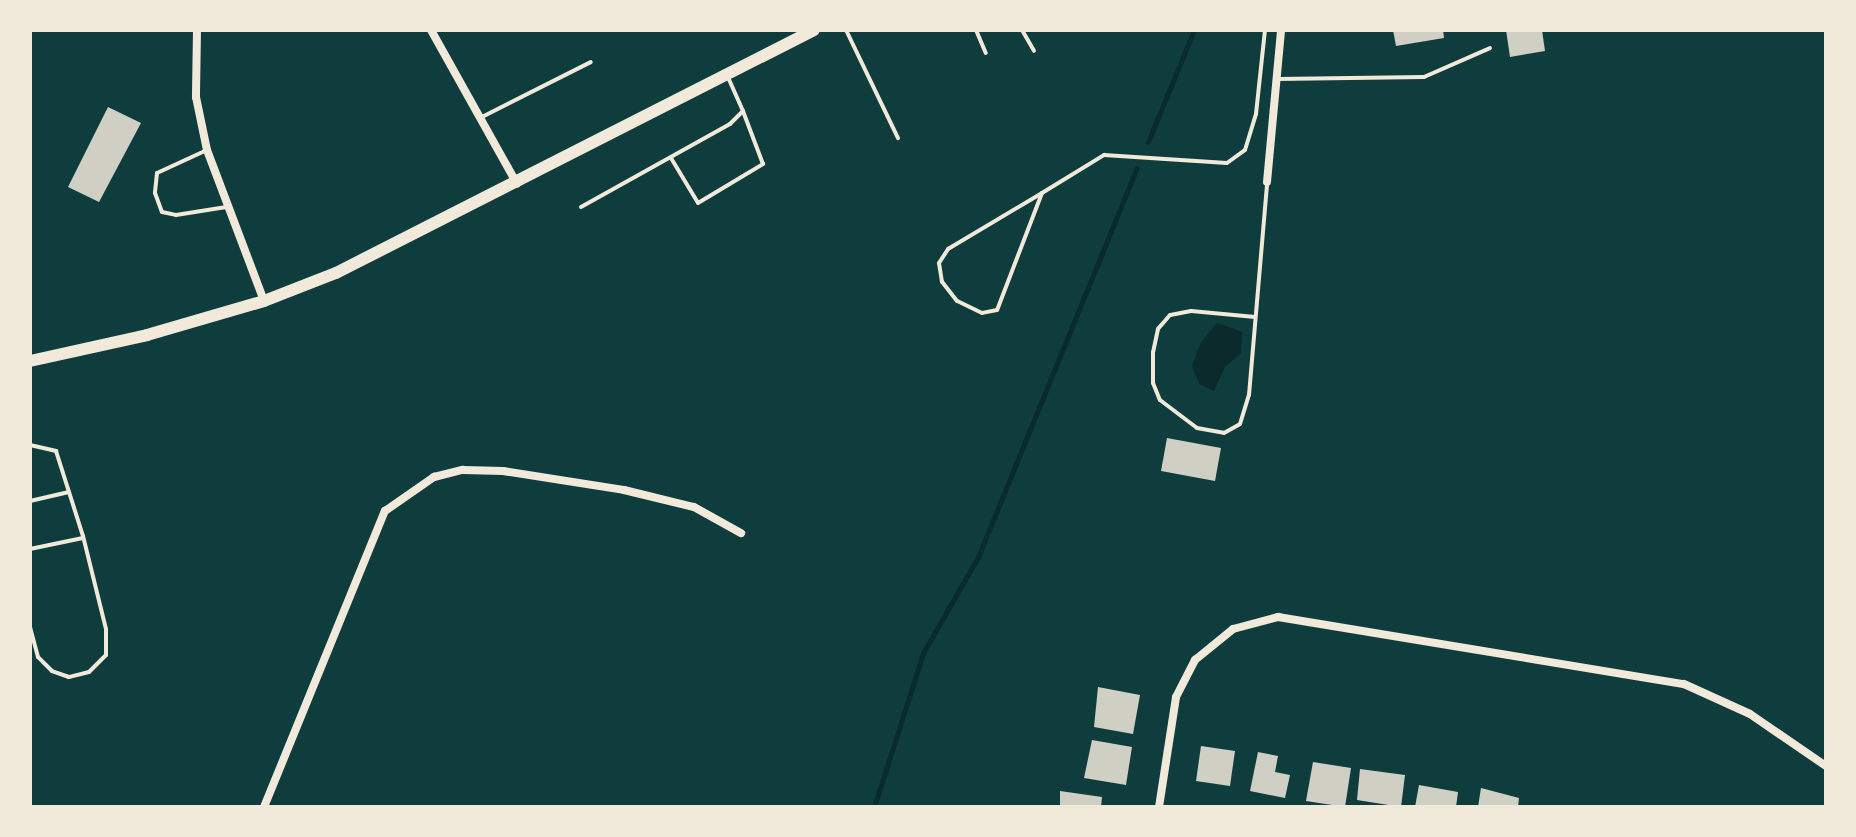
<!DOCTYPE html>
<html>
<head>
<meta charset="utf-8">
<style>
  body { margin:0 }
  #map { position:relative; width:1856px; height:837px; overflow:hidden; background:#0f3d3e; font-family:"PT Sans Narrow",sans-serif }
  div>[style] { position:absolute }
  .water>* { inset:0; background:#0a2a2b }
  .stream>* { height:5px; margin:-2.5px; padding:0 2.5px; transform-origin:2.5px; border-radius:2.5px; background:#0a2a2b }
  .building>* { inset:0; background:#cfcfc3 }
  .service>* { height:4px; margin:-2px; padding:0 2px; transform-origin:2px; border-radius:2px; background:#f1e9da }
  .minor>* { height:8px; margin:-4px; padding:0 4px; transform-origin:4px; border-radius:4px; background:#f1e9da }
  .primary>* { height:12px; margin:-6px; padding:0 6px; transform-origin:6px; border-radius:6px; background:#f1e9da }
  span { translate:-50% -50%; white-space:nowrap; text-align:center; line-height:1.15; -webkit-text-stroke:10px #f1e9da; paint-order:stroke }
  .frame { position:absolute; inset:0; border:32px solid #f1e9da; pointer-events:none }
</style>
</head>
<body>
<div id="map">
  <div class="water">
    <div style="clip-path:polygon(1217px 323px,1242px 332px,1241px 353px,1225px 367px,1214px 391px,1199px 384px,1192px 366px,1201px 342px)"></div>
  </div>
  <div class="stream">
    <div style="left:1148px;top:142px;width:121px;rotate:-67.7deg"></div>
    <div style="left:874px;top:807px;width:162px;rotate:-72.3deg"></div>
    <div style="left:923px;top:653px;width:111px;rotate:-60.2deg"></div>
    <div style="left:978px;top:557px;width:420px;rotate:-67.8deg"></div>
  </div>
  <div class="building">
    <div style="clip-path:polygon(1393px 30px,1443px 30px,1444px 38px,1396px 46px)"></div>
    <div style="clip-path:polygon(1506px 30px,1542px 30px,1545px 51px,1510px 57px)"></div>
    <div style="clip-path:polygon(108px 107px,141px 123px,99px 202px,68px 187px)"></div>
    <div style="clip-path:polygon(1167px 438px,1221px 448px,1215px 481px,1161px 471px)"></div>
    <div style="clip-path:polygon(1098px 687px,1140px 695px,1133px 734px,1094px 727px)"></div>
    <div style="clip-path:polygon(1092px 740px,1132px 747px,1126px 785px,1084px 778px)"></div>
    <div style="clip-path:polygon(1201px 746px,1235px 751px,1230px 786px,1196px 781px)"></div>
    <div style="clip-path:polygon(1258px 752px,1278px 756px,1275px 772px,1290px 775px,1285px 798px,1250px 791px)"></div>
    <div style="clip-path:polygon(1313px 762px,1351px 768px,1345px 807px,1306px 801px)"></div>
    <div style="clip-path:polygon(1360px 769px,1405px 775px,1401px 807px,1357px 800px)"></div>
    <div style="clip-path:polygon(1419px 785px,1458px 792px,1456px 807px,1415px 807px)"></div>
    <div style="clip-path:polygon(1481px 788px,1519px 798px,1518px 807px,1478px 807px)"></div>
    <div style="clip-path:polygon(1060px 791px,1102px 797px,1101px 807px,1060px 807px)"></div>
  </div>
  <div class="service">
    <div style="left:846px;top:30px;width:120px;rotate:64.3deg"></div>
    <div style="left:976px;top:30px;width:25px;rotate:67deg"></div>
    <div style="left:1022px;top:30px;width:24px;rotate:60deg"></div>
    <div style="left:1277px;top:79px;width:147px;rotate:-0.8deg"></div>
    <div style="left:1424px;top:77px;width:72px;rotate:-23.7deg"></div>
    <div style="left:480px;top:118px;width:124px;rotate:-26.8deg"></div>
    <div style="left:207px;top:150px;width:55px;rotate:155.3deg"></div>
    <div style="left:157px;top:173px;width:20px;rotate:96deg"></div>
    <div style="left:155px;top:193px;width:20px;rotate:70deg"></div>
    <div style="left:162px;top:212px;width:14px;rotate:12deg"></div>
    <div style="left:176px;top:215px;width:51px;rotate:-9.1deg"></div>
    <div style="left:671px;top:158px;width:52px;rotate:59deg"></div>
    <div style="left:698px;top:203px;width:76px;rotate:-31deg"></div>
    <div style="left:763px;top:164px;width:57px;rotate:-110.7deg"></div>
    <div style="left:1042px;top:193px;width:125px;rotate:111deg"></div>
    <div style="left:997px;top:310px;width:15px;rotate:169deg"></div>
    <div style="left:982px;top:313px;width:28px;rotate:-154deg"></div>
    <div style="left:957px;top:301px;width:24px;rotate:-128deg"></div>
    <div style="left:942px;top:282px;width:19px;rotate:-99deg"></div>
    <div style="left:939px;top:263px;width:17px;rotate:-57deg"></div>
    <div style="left:948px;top:249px;width:109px;rotate:-30.8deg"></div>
    <div style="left:1042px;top:193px;width:73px;rotate:-31.5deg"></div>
    <div style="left:1104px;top:155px;width:123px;rotate:3.7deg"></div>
    <div style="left:1227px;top:163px;width:22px;rotate:-36deg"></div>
    <div style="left:1245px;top:150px;width:38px;rotate:-73deg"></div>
    <div style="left:1256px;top:114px;width:84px;rotate:-83.9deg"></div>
    <div style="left:581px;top:207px;width:171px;rotate:-29.1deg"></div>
    <div style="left:730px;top:124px;width:18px;rotate:-45deg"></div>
    <div style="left:743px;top:111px;width:35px;rotate:-114deg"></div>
    <div style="left:1255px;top:317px;width:64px;rotate:-174.6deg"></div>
    <div style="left:1191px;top:311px;width:21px;rotate:169deg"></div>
    <div style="left:1170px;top:315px;width:18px;rotate:131deg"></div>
    <div style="left:1158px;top:329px;width:24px;rotate:102deg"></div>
    <div style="left:1153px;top:352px;width:31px;rotate:90deg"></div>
    <div style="left:1153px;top:383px;width:18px;rotate:68deg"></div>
    <div style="left:1160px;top:400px;width:46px;rotate:37.1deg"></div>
    <div style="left:1197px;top:428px;width:27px;rotate:10deg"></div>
    <div style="left:1224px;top:433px;width:18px;rotate:-29deg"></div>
    <div style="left:1240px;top:424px;width:30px;rotate:-73deg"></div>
    <div style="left:1249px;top:395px;width:211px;rotate:-85.1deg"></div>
    <div style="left:30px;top:445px;width:27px;rotate:13deg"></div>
    <div style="left:56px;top:451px;width:89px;rotate:72.4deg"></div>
    <div style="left:83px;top:536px;width:96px;rotate:76.1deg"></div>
    <div style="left:106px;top:629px;width:26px;rotate:90deg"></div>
    <div style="left:106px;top:655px;width:24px;rotate:135deg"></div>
    <div style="left:89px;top:672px;width:21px;rotate:166deg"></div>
    <div style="left:69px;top:677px;width:18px;rotate:-161deg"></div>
    <div style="left:52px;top:671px;width:20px;rotate:-135deg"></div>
    <div style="left:38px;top:657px;width:31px;rotate:-105deg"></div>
    <div style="left:30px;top:501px;width:40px;rotate:-13deg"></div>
    <div style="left:30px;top:549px;width:54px;rotate:-11.7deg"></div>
  </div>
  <div class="minor">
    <div style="left:197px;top:30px;width:67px;rotate:90.9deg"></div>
    <div style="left:196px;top:97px;width:54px;rotate:78.3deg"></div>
    <div style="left:207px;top:150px;width:161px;rotate:69.3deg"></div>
    <div style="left:431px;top:30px;width:176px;rotate:60.8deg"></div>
    <div style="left:1267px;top:182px;width:153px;rotate:-84.7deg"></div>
    <div style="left:264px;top:807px;width:320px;rotate:-67.8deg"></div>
    <div style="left:385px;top:511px;width:60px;rotate:-34.8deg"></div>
    <div style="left:434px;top:477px;width:30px;rotate:-14deg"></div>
    <div style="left:463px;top:470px;width:40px;rotate:1.4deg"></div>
    <div style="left:503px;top:471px;width:122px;rotate:8.9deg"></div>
    <div style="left:624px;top:490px;width:72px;rotate:13.7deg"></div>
    <div style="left:694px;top:507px;width:54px;rotate:29deg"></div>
    <div style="left:1159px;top:807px;width:111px;rotate:-81.2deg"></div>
    <div style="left:1176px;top:697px;width:42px;rotate:-62.8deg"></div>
    <div style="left:1195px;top:660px;width:49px;rotate:-39.2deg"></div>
    <div style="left:1233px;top:629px;width:47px;rotate:-14.9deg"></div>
    <div style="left:1278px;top:617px;width:411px;rotate:9.4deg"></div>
    <div style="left:1684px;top:684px;width:72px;rotate:24.4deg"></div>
    <div style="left:1750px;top:714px;width:92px;rotate:34.4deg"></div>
  </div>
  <div class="primary">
    <div style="left:30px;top:361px;width:120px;rotate:-12.5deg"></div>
    <div style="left:147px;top:335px;width:122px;rotate:-16.2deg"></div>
    <div style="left:264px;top:301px;width:77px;rotate:-21.3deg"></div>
    <div style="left:336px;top:273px;width:536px;rotate:-26.95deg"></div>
  </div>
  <div class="frame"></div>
</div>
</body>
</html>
